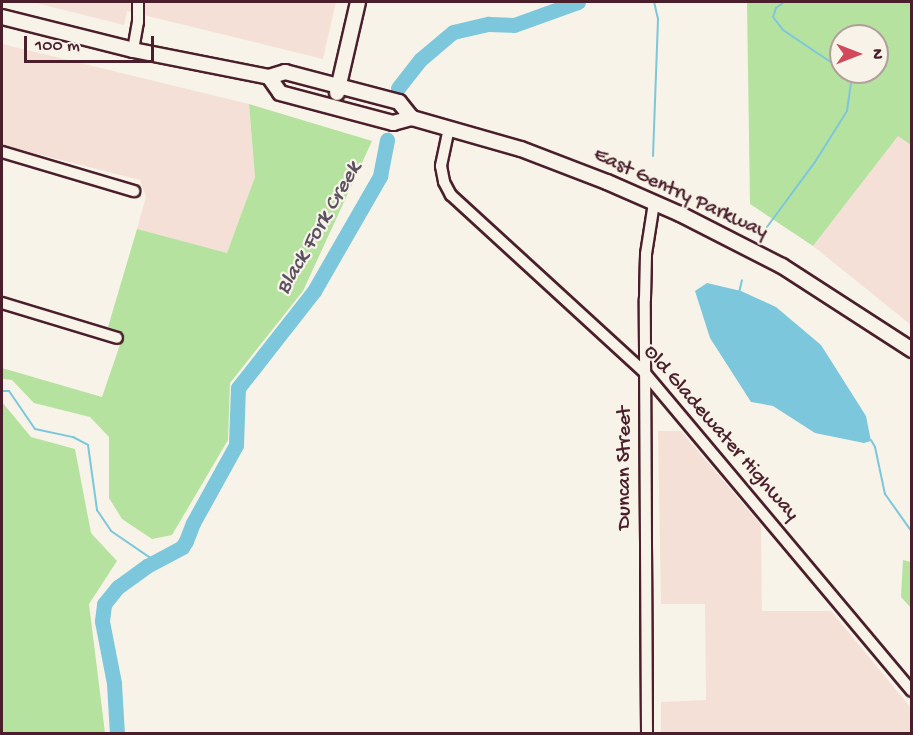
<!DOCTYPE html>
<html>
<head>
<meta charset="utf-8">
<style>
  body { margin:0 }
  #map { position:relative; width:913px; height:735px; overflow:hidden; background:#f7f3e8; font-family:"Gochi Hand",sans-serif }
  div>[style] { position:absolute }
  .built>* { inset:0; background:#f5e0d7 }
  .green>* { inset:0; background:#b6e29f }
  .water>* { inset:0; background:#7cc7dc }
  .stream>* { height:2px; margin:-1px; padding:0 1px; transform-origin:1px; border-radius:1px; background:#7cc7dc }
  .river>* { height:15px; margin:-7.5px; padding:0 7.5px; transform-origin:7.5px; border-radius:7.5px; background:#7cc7dc }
  .roads { filter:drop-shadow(2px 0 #4a1f2b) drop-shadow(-2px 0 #4a1f2b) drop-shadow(0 2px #4a1f2b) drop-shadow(0 -2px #4a1f2b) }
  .minor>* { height:10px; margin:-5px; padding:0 5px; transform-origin:5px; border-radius:5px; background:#f7f3e8 }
  .major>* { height:14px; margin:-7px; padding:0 7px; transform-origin:7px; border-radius:7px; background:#f7f3e8 }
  span { translate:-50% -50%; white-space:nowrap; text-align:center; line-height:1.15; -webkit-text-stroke:4.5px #f7f3e8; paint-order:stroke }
  .street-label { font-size:21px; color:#4a1f2b }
  .water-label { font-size:22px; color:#595160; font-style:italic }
  .frame { position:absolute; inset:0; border:3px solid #4a1f2b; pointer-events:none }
  .north { position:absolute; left:829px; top:24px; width:60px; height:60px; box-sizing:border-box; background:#f7f3e8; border:2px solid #b29e9c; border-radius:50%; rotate:90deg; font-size:16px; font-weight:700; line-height:24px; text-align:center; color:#4a1f2b }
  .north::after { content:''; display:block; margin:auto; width:21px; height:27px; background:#d1495b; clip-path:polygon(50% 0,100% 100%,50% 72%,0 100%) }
  .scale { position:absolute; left:24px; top:36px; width:130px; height:27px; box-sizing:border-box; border:3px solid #4a1f2b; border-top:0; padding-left:8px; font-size:18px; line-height:21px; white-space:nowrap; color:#4a1f2b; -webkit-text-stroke:4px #f7f3e8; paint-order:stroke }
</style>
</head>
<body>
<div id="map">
  <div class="built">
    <div style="clip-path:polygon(32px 2px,336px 2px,323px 59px,127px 11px,124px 25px)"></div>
    <div style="clip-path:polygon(2px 44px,249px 104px,255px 177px,227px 254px,137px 229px,146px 197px,140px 180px,2px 145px)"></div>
    <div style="clip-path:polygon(898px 135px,911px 145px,911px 325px,813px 246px)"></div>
    <div style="clip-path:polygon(658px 431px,681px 431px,761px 525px,762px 611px,831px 611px,911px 708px,911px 733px,661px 733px,661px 702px,706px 700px,705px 604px,661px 604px)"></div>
  </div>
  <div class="green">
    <div style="clip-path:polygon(evenodd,747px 2px,911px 2px,911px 145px,898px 136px,813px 246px,750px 204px,747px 2px,841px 36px,877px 36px,877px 72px,841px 72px,841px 36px)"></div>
    <div style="clip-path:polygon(249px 104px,372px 141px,303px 291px,230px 383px,228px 440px,172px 535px,152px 539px,122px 519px,109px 498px,109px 437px,90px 417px,34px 403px,12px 380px,2px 379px,2px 368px,102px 397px,124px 333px,108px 327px,137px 229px,227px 253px,255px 177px)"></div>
    <div style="clip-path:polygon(2px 402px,31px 437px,75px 449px,91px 533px,117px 561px,89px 604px,105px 733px,2px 733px)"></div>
    <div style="clip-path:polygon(903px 560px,911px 562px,911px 608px,901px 597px)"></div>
  </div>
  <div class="water">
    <div style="clip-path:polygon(707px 283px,741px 291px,776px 307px,821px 345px,866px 416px,871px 441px,864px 443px,815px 433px,773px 406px,751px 402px,710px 338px,695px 291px)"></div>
  </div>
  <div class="stream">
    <div style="left:784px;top:2px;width:10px;rotate:143deg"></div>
    <div style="left:776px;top:8px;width:9px;rotate:108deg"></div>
    <div style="left:773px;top:17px;width:16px;rotate:52deg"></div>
    <div style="left:783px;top:30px;width:70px;rotate:33.9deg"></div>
    <div style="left:653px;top:156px;width:137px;rotate:-87.9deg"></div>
    <div style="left:658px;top:19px;width:17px;rotate:-103deg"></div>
    <div style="left:767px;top:227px;width:81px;rotate:-53.6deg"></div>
    <div style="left:815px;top:162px;width:60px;rotate:-57.9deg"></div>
    <div style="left:847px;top:111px;width:30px;rotate:-82deg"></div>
    <div style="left:851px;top:81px;width:11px;rotate:-128deg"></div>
    <div style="left:739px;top:293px;width:13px;rotate:-77deg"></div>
    <div style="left:2px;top:391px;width:7px"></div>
    <div style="left:9px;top:391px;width:46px;rotate:55.6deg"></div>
    <div style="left:35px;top:429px;width:39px;rotate:12deg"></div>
    <div style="left:73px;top:437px;width:17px;rotate:28deg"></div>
    <div style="left:88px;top:445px;width:66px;rotate:82.1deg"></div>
    <div style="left:97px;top:510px;width:25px;rotate:56deg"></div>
    <div style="left:111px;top:531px;width:53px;rotate:34.3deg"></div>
    <div style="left:871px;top:440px;width:8px;rotate:60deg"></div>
    <div style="left:875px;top:447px;width:48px;rotate:78deg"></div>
    <div style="left:885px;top:494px;width:47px;rotate:54.6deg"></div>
  </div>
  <div class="river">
    <div style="left:398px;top:88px;width:37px;rotate:-52deg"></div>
    <div style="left:421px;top:59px;width:42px;rotate:-40.2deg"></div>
    <div style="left:453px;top:32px;width:37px;rotate:-13deg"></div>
    <div style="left:489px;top:24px;width:25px;rotate:2deg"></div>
    <div style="left:514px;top:25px;width:68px;rotate:-19.8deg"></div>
    <div style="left:117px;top:734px;width:51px;rotate:-93.4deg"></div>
    <div style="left:114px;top:683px;width:63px;rotate:-101deg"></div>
    <div style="left:102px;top:621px;width:17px;rotate:-83deg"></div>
    <div style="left:104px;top:604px;width:22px;rotate:-51deg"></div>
    <div style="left:118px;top:587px;width:36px;rotate:-36deg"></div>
    <div style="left:147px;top:566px;width:40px;rotate:-28deg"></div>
    <div style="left:182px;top:547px;width:7px;rotate:-56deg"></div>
    <div style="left:186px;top:541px;width:19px;rotate:-69deg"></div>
    <div style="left:193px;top:523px;width:89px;rotate:-61.1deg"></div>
    <div style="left:236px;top:445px;width:57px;rotate:-88deg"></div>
    <div style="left:238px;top:388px;width:123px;rotate:-51.9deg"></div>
    <div style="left:314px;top:291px;width:133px;rotate:-60.1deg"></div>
    <div style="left:380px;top:176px;width:37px;rotate:-79deg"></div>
  </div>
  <div class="roads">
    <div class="minor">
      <div style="left:133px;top:50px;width:28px;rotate:-80deg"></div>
      <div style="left:138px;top:22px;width:20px;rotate:-90deg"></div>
      <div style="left:449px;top:128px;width:39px;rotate:102deg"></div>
      <div style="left:441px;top:166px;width:16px;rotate:79deg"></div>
      <div style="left:444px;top:182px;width:15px;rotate:62deg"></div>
      <div style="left:451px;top:195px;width:263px;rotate:42.5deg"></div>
      <div style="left:645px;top:373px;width:415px;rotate:50deg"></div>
      <div style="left:2px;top:152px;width:138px;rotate:16.5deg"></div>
      <div style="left:2px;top:303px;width:120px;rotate:16.9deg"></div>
      <div style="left:647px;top:734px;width:435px;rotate:-90.3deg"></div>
      <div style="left:645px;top:299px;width:45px;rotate:-88.7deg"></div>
      <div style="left:646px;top:254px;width:52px;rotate:-81.1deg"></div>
    </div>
    <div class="major">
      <div style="left:2px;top:17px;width:135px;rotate:14.1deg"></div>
      <div style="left:133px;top:50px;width:139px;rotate:11.2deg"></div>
      <div style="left:269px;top:77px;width:17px;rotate:-17deg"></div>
      <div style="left:285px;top:72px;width:118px;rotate:14.7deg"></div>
      <div style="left:399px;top:102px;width:21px;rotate:51deg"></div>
      <div style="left:269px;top:77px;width:19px;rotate:55deg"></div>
      <div style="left:280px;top:93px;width:117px;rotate:14.9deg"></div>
      <div style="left:393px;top:123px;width:20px;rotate:-15deg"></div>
      <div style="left:412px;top:118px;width:113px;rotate:15.9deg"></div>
      <div style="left:521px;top:149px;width:92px;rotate:21deg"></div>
      <div style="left:607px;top:182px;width:80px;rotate:23.7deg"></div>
      <div style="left:680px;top:214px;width:114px;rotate:27deg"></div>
      <div style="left:782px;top:266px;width:155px;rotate:32.9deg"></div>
      <div style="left:337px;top:93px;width:93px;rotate:-77deg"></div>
    </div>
  </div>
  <div class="street-label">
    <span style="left:680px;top:195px;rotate:25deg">East Gentry Parkway</span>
    <span style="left:720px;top:434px;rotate:49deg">Old Gladewater Highway</span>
    <span style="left:626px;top:468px;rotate:-90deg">Duncan Street</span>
  </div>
  <div class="water-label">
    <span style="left:320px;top:229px;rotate:-60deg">Black Fork Creek</span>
  </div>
  <div class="frame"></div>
  <div class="north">N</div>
  <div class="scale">100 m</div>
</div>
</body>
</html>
